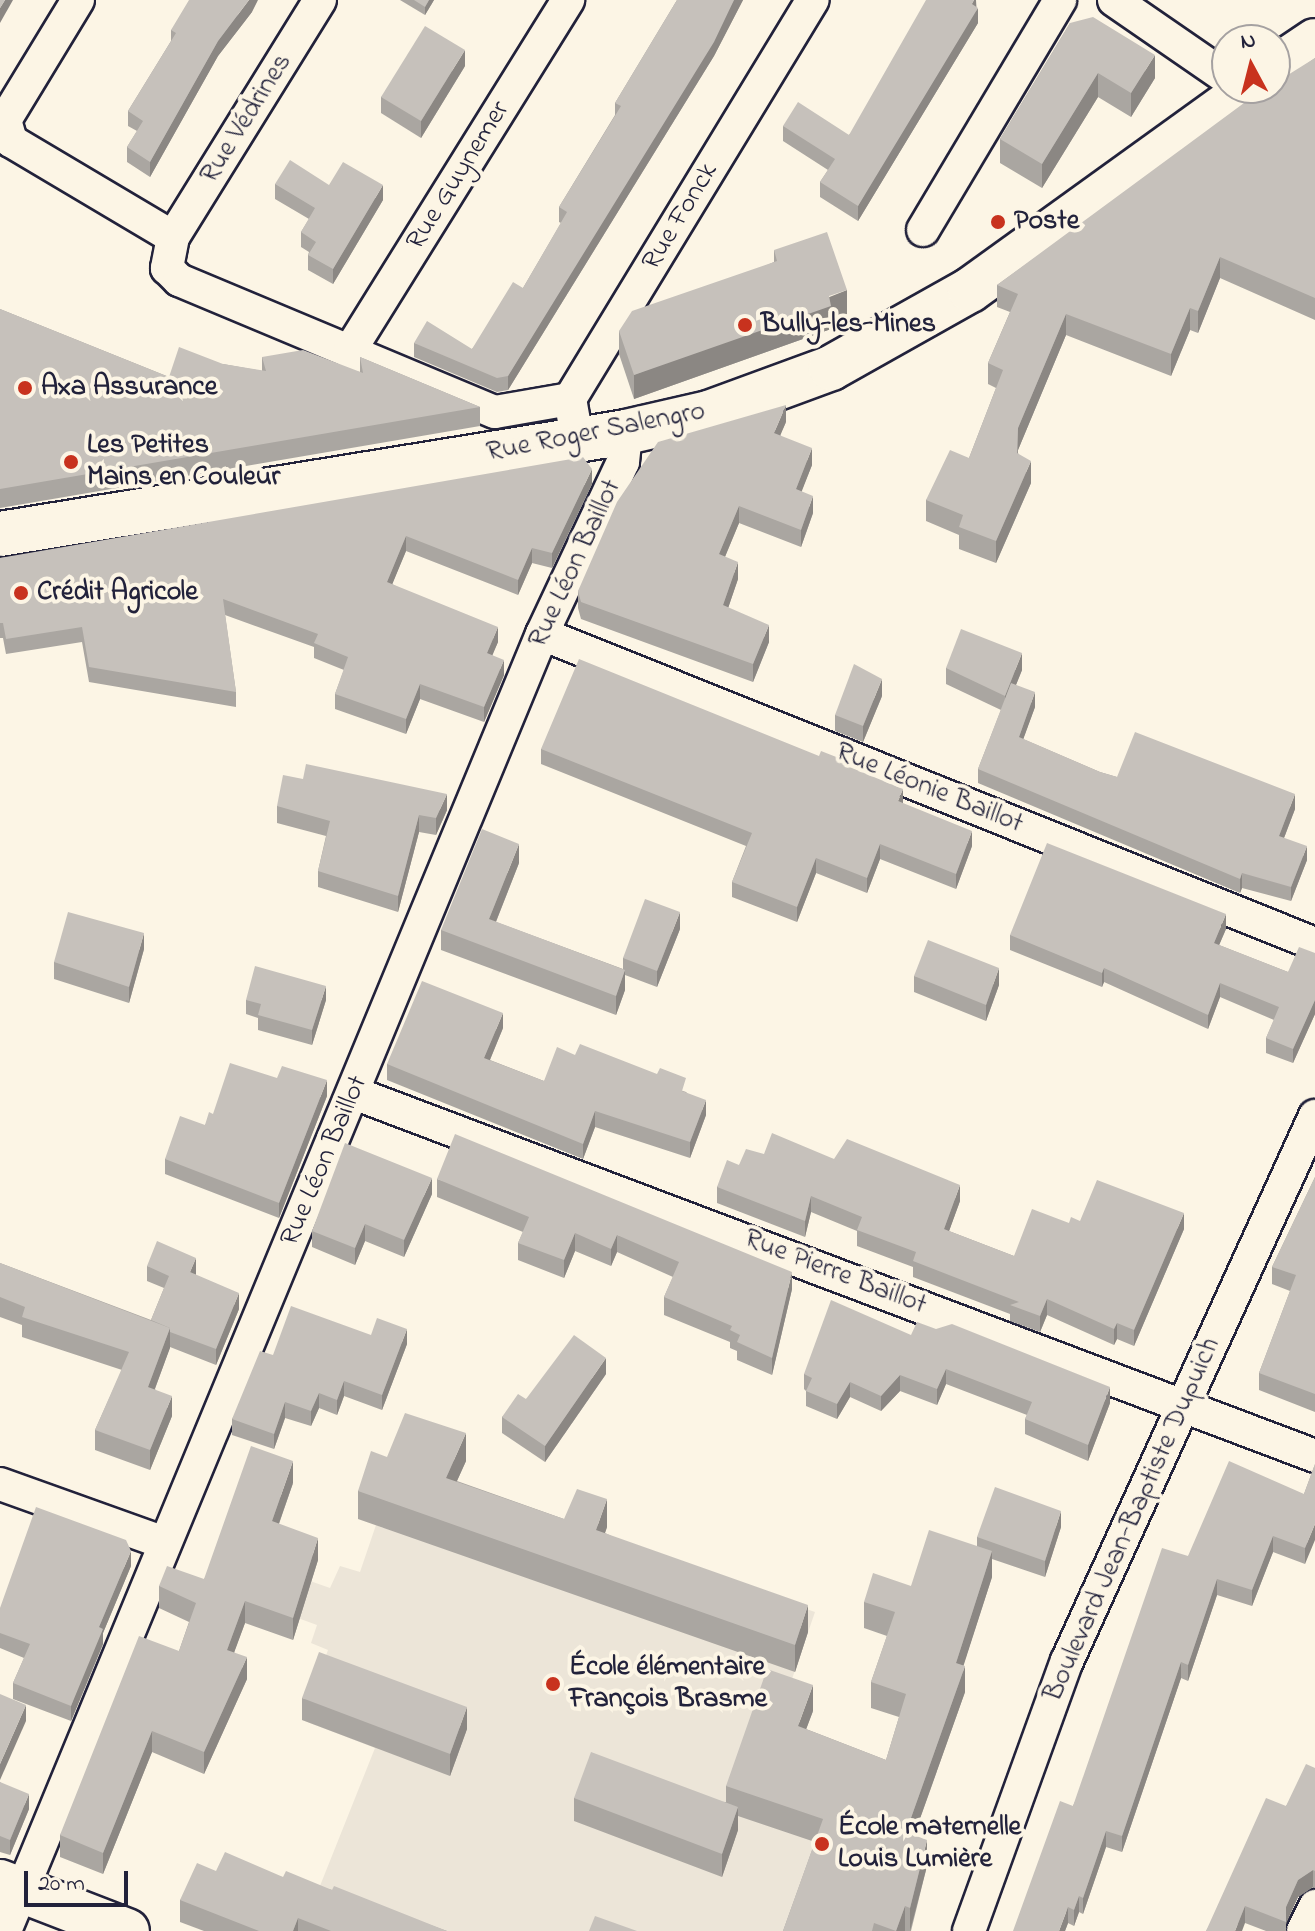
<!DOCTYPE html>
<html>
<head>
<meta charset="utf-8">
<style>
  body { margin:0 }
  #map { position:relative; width:1315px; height:1931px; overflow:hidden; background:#fcf5e5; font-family:"Indie Flower",sans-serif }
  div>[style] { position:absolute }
  .built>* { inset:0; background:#ece5d8 }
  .roads { filter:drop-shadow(2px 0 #22223b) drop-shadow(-2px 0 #22223b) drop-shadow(0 2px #22223b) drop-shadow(0 -2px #22223b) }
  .street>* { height:32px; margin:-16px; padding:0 16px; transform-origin:16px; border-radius:16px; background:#fcf5e5 }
  .secondary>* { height:44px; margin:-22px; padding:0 22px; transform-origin:22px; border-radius:22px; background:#fcf5e5 }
  .wall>* { inset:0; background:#aaa6a1 }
  .shaded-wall>* { inset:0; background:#8b8783 }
  .building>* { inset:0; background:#c6c1bb }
  .dots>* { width:22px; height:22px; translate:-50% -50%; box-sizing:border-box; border:4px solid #fcf5e5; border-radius:50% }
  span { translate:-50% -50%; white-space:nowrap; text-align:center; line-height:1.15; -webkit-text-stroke:8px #fcf5e5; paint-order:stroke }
  .street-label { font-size:28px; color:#22223b }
  .poi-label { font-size:28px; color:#22223b; font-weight:700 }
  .left { translate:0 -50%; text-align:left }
  .north { position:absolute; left:1211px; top:24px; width:80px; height:80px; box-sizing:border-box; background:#fcf5e5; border:2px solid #a5a1a1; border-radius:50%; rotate:353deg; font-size:22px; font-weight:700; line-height:32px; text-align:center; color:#22223b }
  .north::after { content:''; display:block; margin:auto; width:28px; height:36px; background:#c8321e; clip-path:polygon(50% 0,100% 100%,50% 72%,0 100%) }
  .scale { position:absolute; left:24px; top:1871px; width:104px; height:36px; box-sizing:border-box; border:4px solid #22223b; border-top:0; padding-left:10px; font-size:24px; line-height:28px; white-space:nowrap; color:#22223b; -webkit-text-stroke:6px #fcf5e5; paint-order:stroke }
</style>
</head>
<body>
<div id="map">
  <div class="built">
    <div style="clip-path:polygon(404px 1473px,815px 1612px,770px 1743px,834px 1785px,896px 1758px,937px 1772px,906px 1858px,905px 1931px,302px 1931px,375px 1748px,302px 1720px,328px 1650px,311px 1643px,317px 1625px,210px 1586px,222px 1550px,330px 1588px,340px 1566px,360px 1572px,376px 1525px,383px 1528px)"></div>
  </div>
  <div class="roads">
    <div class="street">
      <div style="left:78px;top:0;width:140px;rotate:121.3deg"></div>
      <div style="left:5px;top:120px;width:22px;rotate:74deg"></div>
      <div style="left:11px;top:141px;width:188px;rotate:30.7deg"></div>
      <div style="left:320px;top:0;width:279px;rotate:121.8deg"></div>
      <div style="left:173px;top:237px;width:32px;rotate:101deg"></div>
      <div style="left:167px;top:268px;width:17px;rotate:45deg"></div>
      <div style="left:179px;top:280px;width:342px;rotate:22.7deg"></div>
      <div style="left:495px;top:412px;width:76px;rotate:-9.8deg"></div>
      <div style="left:1114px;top:0;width:137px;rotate:34.6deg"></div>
      <div style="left:923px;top:230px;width:268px;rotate:-59.2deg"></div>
      <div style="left:349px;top:352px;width:415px;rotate:-58.1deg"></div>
      <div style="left:574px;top:421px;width:22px;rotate:-100deg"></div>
      <div style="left:570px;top:399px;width:467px;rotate:-58.7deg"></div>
      <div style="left:542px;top:634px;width:833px;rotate:21.85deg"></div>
      <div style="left:354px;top:1093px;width:1027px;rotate:20.69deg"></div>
      <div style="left:0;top:1484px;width:175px;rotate:19.7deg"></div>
      <div style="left:5px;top:1931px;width:1404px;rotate:-67.51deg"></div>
      <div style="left:542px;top:634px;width:190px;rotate:-64.8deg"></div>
      <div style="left:623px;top:462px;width:30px;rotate:-84deg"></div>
      <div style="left:969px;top:1931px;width:287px;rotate:-70.1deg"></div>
      <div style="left:1067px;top:1661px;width:599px;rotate:-65.53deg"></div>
      <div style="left:1303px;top:1931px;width:28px;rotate:-64deg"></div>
    </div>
    <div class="secondary">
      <div style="left:1275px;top:68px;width:48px;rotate:-34deg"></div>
      <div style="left:0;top:534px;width:634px;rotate:-9.25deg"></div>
      <div style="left:626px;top:432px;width:85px;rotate:-12.9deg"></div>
      <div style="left:709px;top:413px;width:130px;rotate:-20.2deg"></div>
      <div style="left:831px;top:368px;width:159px;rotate:-29.3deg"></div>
      <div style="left:970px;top:290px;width:345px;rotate:-35.8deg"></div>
      <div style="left:0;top:1882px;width:136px;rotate:21.1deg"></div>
    </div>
  </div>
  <div class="wall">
    <div style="clip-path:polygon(400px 0,434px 0,425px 15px)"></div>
    <div style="clip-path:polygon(677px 0,743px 0,714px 56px,508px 390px,497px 392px,414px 357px,414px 343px,472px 349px,523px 288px,561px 223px,559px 222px,559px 207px,615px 115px,615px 103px)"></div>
    <div style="clip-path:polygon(976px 0,978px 23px,858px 221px,820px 197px,820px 182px,828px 170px,783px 141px,783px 126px,849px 135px)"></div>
    <div style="clip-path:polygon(252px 12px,218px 56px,150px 177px,127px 162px,127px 147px,137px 131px,128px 126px,128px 111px,171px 41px,171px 30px)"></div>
    <div style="clip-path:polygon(1070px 23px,1155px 78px,1131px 117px,1098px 97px,1042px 188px,1000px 163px,1000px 139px)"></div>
    <div style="clip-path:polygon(1315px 58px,1315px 320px,1220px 278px,1198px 333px,1190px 330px,1171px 376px,1066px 335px,1018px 450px,1018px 453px,1031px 483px,996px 563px,959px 549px,959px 535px,926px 521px,926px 500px,969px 458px,996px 388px,988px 384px,988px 363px,1010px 312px,997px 307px,997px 285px)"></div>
    <div style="clip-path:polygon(465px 66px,421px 138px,381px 113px,381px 97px)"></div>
    <div style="clip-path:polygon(275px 184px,329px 185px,383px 200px,333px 284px,308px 270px,308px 255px,309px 252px,301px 247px,301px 232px,309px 219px,275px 199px)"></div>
    <div style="clip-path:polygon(774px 250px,847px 314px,831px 319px,831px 329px,634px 399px,619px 354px,619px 331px,774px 262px)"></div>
    <div style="clip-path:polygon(0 309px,169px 377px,223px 364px,262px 371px,262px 357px,360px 372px,360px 357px,480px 407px,480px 426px,0 508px)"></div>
    <div style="clip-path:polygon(786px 422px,780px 435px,812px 465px,801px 492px,813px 513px,801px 547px,739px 523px,725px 557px,738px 579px,728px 608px,769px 642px,753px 682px,581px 619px,578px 608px,578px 591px)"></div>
    <div style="clip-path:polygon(592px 484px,552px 568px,532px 563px,518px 595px,406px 551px,392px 584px,498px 642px,492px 655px,504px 675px,484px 722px,420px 699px,406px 734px,335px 709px,335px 694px,344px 670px,314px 658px,314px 647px,225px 615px,236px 692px,236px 707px,89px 682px,82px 642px,6px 654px,3px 638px,0 638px,0 558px)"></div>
    <div style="clip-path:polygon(946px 668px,1022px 670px,1016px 685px,1035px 707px,1023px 739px,1100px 772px,1117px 777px,1295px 809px,1284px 838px,1307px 860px,1291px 901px,1242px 888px,1240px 893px,978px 783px,978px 769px,1001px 710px,946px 684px)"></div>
    <div style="clip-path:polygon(882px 696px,863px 742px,835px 731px,835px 715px)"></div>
    <div style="clip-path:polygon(541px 749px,849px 767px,903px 804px,972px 846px,956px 889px,880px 859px,867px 893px,816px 873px,797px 922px,732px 897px,732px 882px,746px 846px,541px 764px)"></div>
    <div style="clip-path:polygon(277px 806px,447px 810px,436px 835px,419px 832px,398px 912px,318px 887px,318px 871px,326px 836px,277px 823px)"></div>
    <div style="clip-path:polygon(519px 863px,496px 922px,623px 969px,623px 958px,680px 929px,657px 987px,625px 975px,625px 990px,616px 1015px,441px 950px,441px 930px)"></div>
    <div style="clip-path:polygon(1226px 929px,1219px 945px,1288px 972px,1315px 953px,1315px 1014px,1293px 1063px,1266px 1053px,1266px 1038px,1274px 1020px,1220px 997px,1208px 1029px,1104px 982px,1102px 987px,1010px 950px,1010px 935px)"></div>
    <div style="clip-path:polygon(144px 949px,129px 1003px,54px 979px,54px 962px)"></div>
    <div style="clip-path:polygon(914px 976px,999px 985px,986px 1021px,914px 992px)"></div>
    <div style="clip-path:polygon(246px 1000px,326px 1000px,312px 1045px,258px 1030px,258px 1018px,246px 1014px)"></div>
    <div style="clip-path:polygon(503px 1028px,490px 1060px,544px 1081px,575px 1055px,686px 1092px,706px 1115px,690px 1158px,595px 1127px,583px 1159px,387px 1080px,387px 1064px)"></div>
    <div style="clip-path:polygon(327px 1096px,279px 1218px,165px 1174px,165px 1159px,205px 1125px,213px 1114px)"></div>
    <div style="clip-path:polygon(764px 1154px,834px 1159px,960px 1201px,949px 1231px,1014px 1256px,1069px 1223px,1080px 1221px,1184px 1229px,1134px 1346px,1117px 1339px,1114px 1345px,1047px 1315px,1040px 1332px,1010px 1321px,1010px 1314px,913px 1277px,913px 1267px,857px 1246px,857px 1231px,811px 1212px,805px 1237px,717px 1203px,717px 1187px,739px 1165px)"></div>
    <div style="clip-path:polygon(1315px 1177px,1315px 1412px,1259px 1390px,1259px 1373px,1290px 1291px,1272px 1284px,1272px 1267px)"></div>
    <div style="clip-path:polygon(437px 1179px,792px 1289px,772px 1375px,737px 1360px,737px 1351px,730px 1348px,730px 1342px,664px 1315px,664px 1297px,673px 1277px,617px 1252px,611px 1266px,575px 1251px,564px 1278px,518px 1260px,518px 1243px,523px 1232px,437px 1197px)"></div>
    <div style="clip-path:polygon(432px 1194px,404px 1257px,365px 1241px,355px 1265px,312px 1247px,312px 1231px)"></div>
    <div style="clip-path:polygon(0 1263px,151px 1320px,164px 1288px,147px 1281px,147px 1266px,196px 1274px,195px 1275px,239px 1309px,216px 1365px,170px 1347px,155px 1389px,172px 1416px,150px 1470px,95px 1450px,95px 1430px,122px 1370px,22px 1337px,22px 1325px,0 1317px)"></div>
    <div style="clip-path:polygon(371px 1335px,407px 1344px,382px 1410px,344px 1396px,337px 1415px,319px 1408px,311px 1426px,285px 1418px,274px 1449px,232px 1435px,232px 1419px,273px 1355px)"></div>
    <div style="clip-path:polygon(911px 1335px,1110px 1403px,1088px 1461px,1025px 1434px,1025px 1419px,1027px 1415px,946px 1384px,937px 1405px,900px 1391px,881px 1411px,850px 1397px,837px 1419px,806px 1406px,806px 1391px,804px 1389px,804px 1374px)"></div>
    <div style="clip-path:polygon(606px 1374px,545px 1462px,502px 1433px,502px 1417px,526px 1399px)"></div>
    <div style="clip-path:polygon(387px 1457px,466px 1461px,457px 1481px,564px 1519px,607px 1527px,605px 1533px,808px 1632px,795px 1672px,358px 1519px,358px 1491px)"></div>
    <div style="clip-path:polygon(1315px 1464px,1305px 1564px,1273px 1552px,1252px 1606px,1217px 1595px,1188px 1681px,1181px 1678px,1122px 1852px,1106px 1847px,1083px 1914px,1079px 1912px,1074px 1926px,1068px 1923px,1065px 1931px,1073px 1806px,1188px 1556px,1304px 1494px)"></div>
    <div style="clip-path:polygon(293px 1483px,279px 1524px,318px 1560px,293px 1640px,245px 1623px,234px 1652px,247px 1679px,204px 1774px,152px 1752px,103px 1874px,60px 1857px,60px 1835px,179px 1651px,189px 1622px,159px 1608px,159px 1586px,204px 1579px)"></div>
    <div style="clip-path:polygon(1061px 1527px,1045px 1577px,992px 1559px,992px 1577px,963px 1666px,965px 1692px,914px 1835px,927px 1866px,911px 1931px,783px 1931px,815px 1842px,738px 1816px,738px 1830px,722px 1877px,574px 1821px,574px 1798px,726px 1802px,726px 1786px,813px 1711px,806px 1729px,886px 1760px,899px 1717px,871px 1708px,871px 1682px,887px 1636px,864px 1628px,864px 1602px,911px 1586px,977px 1546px,977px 1537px)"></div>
    <div style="clip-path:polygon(131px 1566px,103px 1633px,103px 1644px,71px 1721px,13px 1699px,13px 1683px,24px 1658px,0 1648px,0 1608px)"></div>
    <div style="clip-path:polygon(302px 1698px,467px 1729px,450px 1776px,302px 1720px)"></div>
    <div style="clip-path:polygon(1315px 1768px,1315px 1888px,1313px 1887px,1298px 1897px,1286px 1922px,1286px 1931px,1266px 1931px,1245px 1923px,1206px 1931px,1286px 1806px)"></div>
    <div style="clip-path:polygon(0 1782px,29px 1809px,10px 1855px,0 1852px)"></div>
    <div style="clip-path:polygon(216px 1871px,283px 1877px,332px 1890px,447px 1931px,204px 1931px,180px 1922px,180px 1900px)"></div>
  </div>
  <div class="shaded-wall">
    <div style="clip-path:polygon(5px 0,13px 0,0 23px,0 8px)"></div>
    <div style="clip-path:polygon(249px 0,258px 0,252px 12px,218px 56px,150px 177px,150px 162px,218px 41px)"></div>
    <div style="clip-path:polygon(429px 0,434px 0,425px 15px,425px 7px)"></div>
    <div style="clip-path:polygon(734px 0,743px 0,714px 56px,508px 390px,508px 376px)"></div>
    <div style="clip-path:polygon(974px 0,976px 0,976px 11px,978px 8px,978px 23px,858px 221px,858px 206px)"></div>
    <div style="clip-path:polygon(465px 50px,465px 66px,421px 138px,421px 121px)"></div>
    <div style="clip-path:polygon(1155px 55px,1155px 78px,1131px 117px,1131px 93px)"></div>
    <div style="clip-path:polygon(1098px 73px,1098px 97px,1042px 188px,1042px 164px)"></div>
    <div style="clip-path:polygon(383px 185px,383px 200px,333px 284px,333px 269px)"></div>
    <div style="clip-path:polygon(1220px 257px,1220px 278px,1198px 333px,1198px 311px)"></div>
    <div style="clip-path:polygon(847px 290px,847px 314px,831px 319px,831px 329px,634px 399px,634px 375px)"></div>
    <div style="clip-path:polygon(1190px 308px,1190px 330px,1171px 376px,1171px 354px)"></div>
    <div style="clip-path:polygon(1066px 314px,1066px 335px,1018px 450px,1017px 474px,1018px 428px)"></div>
    <div style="clip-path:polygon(786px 405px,786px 422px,774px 450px,774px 433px)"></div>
    <div style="clip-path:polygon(812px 448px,812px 465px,796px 506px,796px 489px)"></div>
    <div style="clip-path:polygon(1031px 461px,1031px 483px,996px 563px,996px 541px)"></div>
    <div style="clip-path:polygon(592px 469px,592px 484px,552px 568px,552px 553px)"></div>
    <div style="clip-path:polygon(813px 496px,813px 513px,801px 547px,801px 530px)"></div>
    <div style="clip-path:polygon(739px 506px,739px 523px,719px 571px,719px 554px)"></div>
    <div style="clip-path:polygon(406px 536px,406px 551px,387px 597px,387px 582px)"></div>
    <div style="clip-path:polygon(532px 548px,532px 563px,518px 595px,518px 580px)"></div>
    <div style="clip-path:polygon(738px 562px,738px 579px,723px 623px,723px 605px)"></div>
    <div style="clip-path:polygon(769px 625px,769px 642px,753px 682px,753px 664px)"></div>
    <div style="clip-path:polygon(498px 627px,498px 642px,487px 668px,487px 653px)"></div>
    <div style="clip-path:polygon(1022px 653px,1022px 670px,1005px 712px,1005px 696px)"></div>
    <div style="clip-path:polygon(504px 660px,504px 675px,484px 722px,484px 707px)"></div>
    <div style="clip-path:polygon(882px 679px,882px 696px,863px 742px,863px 726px)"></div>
    <div style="clip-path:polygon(420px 684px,420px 699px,406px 734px,406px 719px)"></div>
    <div style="clip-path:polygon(1035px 692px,1035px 707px,1019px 751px,1019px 737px)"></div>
    <div style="clip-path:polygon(903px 789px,903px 804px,898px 801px)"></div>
    <div style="clip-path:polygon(447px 794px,447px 810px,436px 835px,436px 818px)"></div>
    <div style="clip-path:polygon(1295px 794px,1295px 809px,1279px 851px,1279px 836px)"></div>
    <div style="clip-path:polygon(419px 815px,419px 832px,398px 912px,398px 896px)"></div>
    <div style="clip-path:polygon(972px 831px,972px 846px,956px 889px,956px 874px)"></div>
    <div style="clip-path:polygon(519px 844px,519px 863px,489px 939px,489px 919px)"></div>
    <div style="clip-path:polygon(880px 844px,880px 859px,867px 893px,867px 878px)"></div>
    <div style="clip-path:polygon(1307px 846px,1307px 860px,1291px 901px,1291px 887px)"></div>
    <div style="clip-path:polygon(816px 858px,816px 873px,797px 922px,797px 907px)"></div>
    <div style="clip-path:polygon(1242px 873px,1242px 888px,1240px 893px,1240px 879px)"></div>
    <div style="clip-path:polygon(680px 912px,680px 929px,657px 987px,657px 971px)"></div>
    <div style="clip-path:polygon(1226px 914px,1226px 929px,1214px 957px,1214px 943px)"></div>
    <div style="clip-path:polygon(144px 933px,144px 949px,129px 1003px,129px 987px)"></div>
    <div style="clip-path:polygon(999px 968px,999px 985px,986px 1021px,986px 1005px)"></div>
    <div style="clip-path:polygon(1104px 968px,1104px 982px,1102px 987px,1102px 973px)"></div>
    <div style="clip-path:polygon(625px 970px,625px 990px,616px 1015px,616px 996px)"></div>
    <div style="clip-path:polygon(1220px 983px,1220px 997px,1208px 1029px,1208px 1015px)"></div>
    <div style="clip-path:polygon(326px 986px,326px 1000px,312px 1045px,312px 1030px)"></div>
    <div style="clip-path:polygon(1315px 1000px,1315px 1014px,1293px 1063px,1293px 1049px)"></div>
    <div style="clip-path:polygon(503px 1013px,503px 1028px,484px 1074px,484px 1058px)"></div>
    <div style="clip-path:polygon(327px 1080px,327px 1096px,279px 1218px,279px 1203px)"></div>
    <div style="clip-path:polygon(706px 1100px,706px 1115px,690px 1158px,690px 1142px)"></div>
    <div style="clip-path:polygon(595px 1111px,595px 1127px,583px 1159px,583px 1144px)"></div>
    <div style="clip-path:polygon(432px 1178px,432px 1194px,404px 1257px,404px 1240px)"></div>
    <div style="clip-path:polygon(960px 1185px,960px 1201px,944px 1245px,944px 1229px)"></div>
    <div style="clip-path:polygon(811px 1196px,811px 1212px,805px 1237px,805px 1221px)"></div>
    <div style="clip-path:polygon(1184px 1213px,1184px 1229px,1134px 1346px,1134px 1330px)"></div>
    <div style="clip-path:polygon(365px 1224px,365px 1241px,355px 1265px,355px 1248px)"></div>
    <div style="clip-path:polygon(575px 1233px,575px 1251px,564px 1278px,564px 1260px)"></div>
    <div style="clip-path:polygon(617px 1235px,617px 1252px,611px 1266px,611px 1249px)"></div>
    <div style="clip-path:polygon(196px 1258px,196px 1274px,190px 1288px,190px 1272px)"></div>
    <div style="clip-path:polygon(792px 1272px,792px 1289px,772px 1375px,772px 1358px)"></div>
    <div style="clip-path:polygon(239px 1293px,239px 1309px,216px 1365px,216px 1349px)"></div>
    <div style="clip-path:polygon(1047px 1299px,1047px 1315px,1040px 1332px,1040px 1316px)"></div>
    <div style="clip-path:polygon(1117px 1323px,1117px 1339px,1114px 1345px,1114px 1329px)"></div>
    <div style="clip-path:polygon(170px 1328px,170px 1348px,148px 1407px,148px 1387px)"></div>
    <div style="clip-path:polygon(407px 1329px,407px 1344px,382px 1410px,382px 1395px)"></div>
    <div style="clip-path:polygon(606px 1358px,606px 1374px,545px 1462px,545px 1446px)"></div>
    <div style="clip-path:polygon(946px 1369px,946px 1384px,937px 1405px,937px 1389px)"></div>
    <div style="clip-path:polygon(900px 1375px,900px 1391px,881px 1411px,881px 1396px)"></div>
    <div style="clip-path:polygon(344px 1381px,344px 1396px,337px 1415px,337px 1400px)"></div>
    <div style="clip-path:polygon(850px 1382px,850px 1397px,837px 1419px,837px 1404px)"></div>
    <div style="clip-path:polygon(1110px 1387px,1110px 1403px,1088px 1461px,1088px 1445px)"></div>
    <div style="clip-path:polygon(319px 1393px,319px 1408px,311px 1426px,311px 1411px)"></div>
    <div style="clip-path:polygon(172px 1396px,172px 1416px,150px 1470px,150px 1450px)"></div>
    <div style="clip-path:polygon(285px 1402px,285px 1418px,274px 1449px,274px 1434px)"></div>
    <div style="clip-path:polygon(466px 1433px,466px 1461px,446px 1505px,446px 1478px)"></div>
    <div style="clip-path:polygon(293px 1461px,293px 1483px,272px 1543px,272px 1521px)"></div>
    <div style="clip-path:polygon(607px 1499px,607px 1527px,596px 1558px,596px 1530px)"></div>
    <div style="clip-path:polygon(1061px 1511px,1061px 1527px,1045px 1577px,1045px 1561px)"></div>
    <div style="clip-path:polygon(1315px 1524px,1315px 1540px,1305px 1564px,1305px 1548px)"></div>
    <div style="clip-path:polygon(1273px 1536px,1273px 1552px,1252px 1606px,1252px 1590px)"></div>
    <div style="clip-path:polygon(318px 1538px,318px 1560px,293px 1640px,293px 1618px)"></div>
    <div style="clip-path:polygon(131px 1551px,131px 1566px,103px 1633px,103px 1644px,71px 1721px,71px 1706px,99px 1627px)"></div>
    <div style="clip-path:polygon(992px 1551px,992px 1577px,956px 1689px,956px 1663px)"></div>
    <div style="clip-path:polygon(1217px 1579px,1217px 1595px,1188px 1681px,1188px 1665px)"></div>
    <div style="clip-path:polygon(245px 1601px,245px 1623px,227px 1672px,227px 1650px)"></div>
    <div style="clip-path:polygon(808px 1605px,808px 1632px,795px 1672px,795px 1645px)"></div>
    <div style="clip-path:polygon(247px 1657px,247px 1679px,204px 1774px,204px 1752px)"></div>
    <div style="clip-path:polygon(1181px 1662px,1181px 1678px,1122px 1852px,1122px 1836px)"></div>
    <div style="clip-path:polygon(965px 1666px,965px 1692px,906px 1858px,906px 1832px)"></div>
    <div style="clip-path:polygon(813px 1685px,813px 1711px,798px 1751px,798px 1726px)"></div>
    <div style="clip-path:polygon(26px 1705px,26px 1721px,0 1780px,0 1764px)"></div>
    <div style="clip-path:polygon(467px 1707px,467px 1729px,450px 1776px,450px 1754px)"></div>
    <div style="clip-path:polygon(152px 1731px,152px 1752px,103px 1874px,103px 1853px)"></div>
    <div style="clip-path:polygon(29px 1794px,29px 1809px,10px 1855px,10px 1840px)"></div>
    <div style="clip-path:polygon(738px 1807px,738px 1830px,722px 1877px,722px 1854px)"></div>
    <div style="clip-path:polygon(1106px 1831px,1106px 1847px,1083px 1914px,1083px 1898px)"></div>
    <div style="clip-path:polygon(927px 1840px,927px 1866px,910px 1931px,910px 1908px)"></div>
    <div style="clip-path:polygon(1313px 1870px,1313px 1887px,1298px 1897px,1286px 1924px,1286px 1907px,1298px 1880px)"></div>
    <div style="clip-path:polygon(1079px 1896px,1079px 1912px,1074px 1926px,1074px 1910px)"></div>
    <div style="clip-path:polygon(905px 1906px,905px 1931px,896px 1931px)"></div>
    <div style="clip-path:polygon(1245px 1906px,1245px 1923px,1242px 1931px,1235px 1931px)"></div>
    <div style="clip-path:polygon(1068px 1907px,1068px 1923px,1065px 1931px,1059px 1931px)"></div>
    <div style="clip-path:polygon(298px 1918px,298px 1931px,293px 1931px)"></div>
  </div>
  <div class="building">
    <div style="clip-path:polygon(0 0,5px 0,0 8px)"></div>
    <div style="clip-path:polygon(189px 0,249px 0,218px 41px,150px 162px,127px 147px,143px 121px,128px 111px,176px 33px,171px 30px)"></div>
    <div style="clip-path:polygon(414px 0,429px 0,425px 7px)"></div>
    <div style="clip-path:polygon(677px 0,734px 0,714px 42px,508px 376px,497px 378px,414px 343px,427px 321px,472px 349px,513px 282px,523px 288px,567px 212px,559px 207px,621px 106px,615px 103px)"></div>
    <div style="clip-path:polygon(926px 0,974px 0,972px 4px,978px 8px,858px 206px,820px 182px,835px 159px,783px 126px,798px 102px,849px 135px)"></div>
    <div style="clip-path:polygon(1093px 17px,1155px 55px,1131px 93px,1098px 73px,1042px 164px,1000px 139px,1070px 23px)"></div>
    <div style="clip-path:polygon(425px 26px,465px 50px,421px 121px,381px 97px)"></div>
    <div style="clip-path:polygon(1315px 58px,1315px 298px,1220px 257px,1198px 311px,1190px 308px,1171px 354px,1066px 314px,1018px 428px,1017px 453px,1031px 461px,996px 541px,959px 527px,963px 515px,926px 500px,950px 450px,969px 458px,1003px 370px,988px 363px,1018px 294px,997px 285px,1244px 103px,1267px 88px,1275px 88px,1275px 83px)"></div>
    <div style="clip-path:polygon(290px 160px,329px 185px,343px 162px,383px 185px,333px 269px,308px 255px,316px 242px,301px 232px,315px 208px,275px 184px)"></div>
    <div style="clip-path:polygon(827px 232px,847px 290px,829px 296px,831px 306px,634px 375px,619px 331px,632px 311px,777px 261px,774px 250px)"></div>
    <div style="clip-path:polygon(0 309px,169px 377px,179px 347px,223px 364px,266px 371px,262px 357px,303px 350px,363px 373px,360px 357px,480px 407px,0 489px)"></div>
    <div style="clip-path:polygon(786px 405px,774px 433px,812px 448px,796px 489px,813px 496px,801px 530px,739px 506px,719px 554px,738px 562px,723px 605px,769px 625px,753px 664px,581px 602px,578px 591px,617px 502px,658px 442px)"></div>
    <div style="clip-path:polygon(583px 457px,592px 469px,552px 553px,532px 548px,518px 580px,406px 536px,387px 582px,498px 627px,487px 653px,504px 660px,484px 707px,420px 684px,406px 719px,335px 694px,348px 657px,314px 643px,318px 634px,223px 599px,236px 692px,89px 667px,82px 627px,6px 639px,3px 623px,0 623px,0 558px)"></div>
    <div style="clip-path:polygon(961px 629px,1022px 653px,1005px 696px,946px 668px)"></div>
    <div style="clip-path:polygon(579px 659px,819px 756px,821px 751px,849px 762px,847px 766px,903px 789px,898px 801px,972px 831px,956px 874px,880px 844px,867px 878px,816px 858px,797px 907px,732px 882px,752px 833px,541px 749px)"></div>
    <div style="clip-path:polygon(854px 664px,882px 679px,863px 726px,835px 715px)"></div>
    <div style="clip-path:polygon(1011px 683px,1035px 692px,1019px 737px,1100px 772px,1117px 777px,1135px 732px,1295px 794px,1279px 836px,1307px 846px,1291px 887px,1242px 873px,1240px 879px,978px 769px)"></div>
    <div style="clip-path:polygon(306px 764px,447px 794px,436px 818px,419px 815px,398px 896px,318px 871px,330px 821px,277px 806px,283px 775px,303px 779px)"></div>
    <div style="clip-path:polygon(482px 829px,519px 844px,489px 919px,625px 970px,616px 996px,441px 930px)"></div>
    <div style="clip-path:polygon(1047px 843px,1226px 914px,1214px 943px,1288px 972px,1299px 947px,1315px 953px,1315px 1000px,1293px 1049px,1266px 1038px,1279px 1007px,1220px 983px,1208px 1015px,1104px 968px,1102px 973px,1010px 935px)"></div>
    <div style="clip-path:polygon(645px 899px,680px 912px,657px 971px,623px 958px)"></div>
    <div style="clip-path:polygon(68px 912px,144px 933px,129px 987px,54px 962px)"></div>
    <div style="clip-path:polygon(928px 940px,999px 968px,986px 1005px,914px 976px)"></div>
    <div style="clip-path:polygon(255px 966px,326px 986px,312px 1030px,258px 1015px,261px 1004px,246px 1000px)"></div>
    <div style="clip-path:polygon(422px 981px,503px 1013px,484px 1058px,544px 1081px,557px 1047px,575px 1055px,580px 1044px,657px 1074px,660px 1068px,686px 1078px,682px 1091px,706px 1100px,690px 1142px,595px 1111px,583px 1144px,387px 1064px)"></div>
    <div style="clip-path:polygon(230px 1063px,277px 1078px,282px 1066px,327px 1080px,279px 1203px,165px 1159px,180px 1116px,205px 1125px,209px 1112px,213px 1114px)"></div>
    <div style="clip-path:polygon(772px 1133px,834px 1159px,847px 1139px,960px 1185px,944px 1229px,1014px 1256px,1032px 1209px,1069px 1223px,1071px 1217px,1080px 1221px,1097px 1180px,1184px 1213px,1134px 1330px,1117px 1323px,1114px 1329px,1047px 1299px,1040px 1316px,1010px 1305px,1019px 1302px,913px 1261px,916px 1252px,857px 1230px,862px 1217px,811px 1196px,805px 1221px,717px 1187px,727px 1160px,739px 1165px,746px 1149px,764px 1154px)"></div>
    <div style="clip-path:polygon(455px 1134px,792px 1272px,772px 1358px,737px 1342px,740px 1335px,730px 1330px,732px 1326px,664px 1297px,679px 1262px,617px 1235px,611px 1249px,575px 1233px,564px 1260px,518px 1243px,529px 1217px,437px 1179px)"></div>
    <div style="clip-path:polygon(345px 1143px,432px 1178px,404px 1240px,365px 1224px,355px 1248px,312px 1231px)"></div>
    <div style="clip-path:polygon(1315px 1177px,1315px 1394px,1259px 1373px,1296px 1275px,1272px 1267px)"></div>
    <div style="clip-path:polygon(157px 1241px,196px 1258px,190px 1272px,239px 1293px,216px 1349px,170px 1332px,170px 1328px,151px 1320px,169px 1276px,147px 1266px)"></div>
    <div style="clip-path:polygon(0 1263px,170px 1328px,148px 1387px,172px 1396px,150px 1450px,95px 1430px,129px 1352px,22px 1317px,25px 1307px,0 1297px)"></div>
    <div style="clip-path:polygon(831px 1300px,911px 1335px,917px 1322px,936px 1329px,952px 1324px,1110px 1387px,1088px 1445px,1025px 1419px,1032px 1402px,946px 1369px,937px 1389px,900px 1375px,881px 1396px,850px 1382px,837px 1404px,806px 1391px,812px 1378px,804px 1374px)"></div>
    <div style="clip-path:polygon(291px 1306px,371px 1335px,377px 1318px,407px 1329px,382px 1395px,344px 1381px,337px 1400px,319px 1393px,311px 1411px,285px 1402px,274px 1434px,232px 1419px,260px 1351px,273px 1355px)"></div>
    <div style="clip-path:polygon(574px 1335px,606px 1358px,545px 1446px,502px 1417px,518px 1394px,526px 1399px)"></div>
    <div style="clip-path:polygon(405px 1413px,466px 1433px,446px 1478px,564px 1519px,577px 1489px,607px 1499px,596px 1530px,808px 1605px,795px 1645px,358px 1491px,371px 1451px,387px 1457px)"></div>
    <div style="clip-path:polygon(251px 1446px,293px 1461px,272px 1521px,318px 1538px,293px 1618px,245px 1601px,227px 1650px,247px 1657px,204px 1752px,152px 1731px,103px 1853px,60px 1835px,139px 1636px,179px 1651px,196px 1603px,159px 1586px,167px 1566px,204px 1579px)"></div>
    <div style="clip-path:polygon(1229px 1461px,1304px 1494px,1315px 1464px,1315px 1524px,1305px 1548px,1273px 1536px,1252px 1590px,1217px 1579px,1188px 1665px,1181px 1662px,1122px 1836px,1106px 1831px,1083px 1898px,1079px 1896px,1074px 1910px,1068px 1907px,1059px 1931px,1013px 1931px,1060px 1801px,1073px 1806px,1162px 1548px,1188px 1556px)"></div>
    <div style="clip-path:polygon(995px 1487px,1061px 1511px,1045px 1561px,977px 1537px)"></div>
    <div style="clip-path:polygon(36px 1507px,126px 1540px,131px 1551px,99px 1627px,103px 1629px,71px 1706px,13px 1683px,30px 1644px,0 1633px,0 1608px)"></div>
    <div style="clip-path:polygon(929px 1530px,992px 1551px,956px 1663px,965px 1666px,906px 1832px,927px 1840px,910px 1908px,905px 1906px,896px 1931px,874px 1923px,872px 1931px,783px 1931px,823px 1819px,726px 1786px,767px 1669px,813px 1685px,798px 1726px,886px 1760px,906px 1694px,871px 1682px,895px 1612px,864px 1602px,873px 1573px,911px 1586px)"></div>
    <div style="clip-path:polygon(319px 1652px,467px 1707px,450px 1754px,302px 1698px)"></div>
    <div style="clip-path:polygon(0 1694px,26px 1705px,0 1764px)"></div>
    <div style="clip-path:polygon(591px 1752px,738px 1807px,722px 1854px,574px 1798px)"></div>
    <div style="clip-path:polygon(1306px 1764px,1315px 1768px,1315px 1871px,1313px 1870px,1298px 1880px,1286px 1907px,1286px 1922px,1245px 1906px,1235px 1931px,1206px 1931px,1266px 1798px,1286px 1806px)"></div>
    <div style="clip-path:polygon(0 1782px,29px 1794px,10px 1840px,0 1836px)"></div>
    <div style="clip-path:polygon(225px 1852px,283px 1877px,286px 1871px,332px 1890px,334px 1886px,447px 1931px,331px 1931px,298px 1918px,293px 1931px,259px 1931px,180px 1900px,197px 1863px,216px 1871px)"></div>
    <div style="clip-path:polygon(595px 1916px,637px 1931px,589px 1931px)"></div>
  </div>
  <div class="dots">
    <div style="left:998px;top:222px;background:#c8321e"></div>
    <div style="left:745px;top:325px;background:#c8321e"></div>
    <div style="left:25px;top:388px;background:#c8321e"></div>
    <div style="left:71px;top:462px;background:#c8321e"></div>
    <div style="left:21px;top:593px;background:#c8321e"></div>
    <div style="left:553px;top:1684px;background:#c8321e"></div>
    <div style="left:822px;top:1844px;background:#c8321e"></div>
  </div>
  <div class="street-label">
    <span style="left:247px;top:119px;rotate:-58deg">Rue Védrines</span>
    <span style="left:459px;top:176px;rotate:-58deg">Rue Guynemer</span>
    <span style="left:681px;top:217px;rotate:-59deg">Rue Fonck</span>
    <span style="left:596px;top:433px;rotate:-11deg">Rue Roger Salengro</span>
    <span style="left:576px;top:564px;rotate:-65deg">Rue Léon Baillot</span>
    <span style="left:929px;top:789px;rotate:22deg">Rue Léonie Baillot</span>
    <span style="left:325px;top:1161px;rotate:-67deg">Rue Léon Baillot</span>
    <span style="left:835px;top:1273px;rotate:21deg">Rue Pierre Baillot</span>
    <span style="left:1133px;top:1520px;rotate:-66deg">Boulevard Jean-Baptiste Dupuich</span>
  </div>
  <div class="poi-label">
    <span class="left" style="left:1014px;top:222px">Poste</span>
    <span class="left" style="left:761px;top:325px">Bully-les-Mines</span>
    <span class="left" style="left:41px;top:388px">Axa Assurance</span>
    <span class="left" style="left:87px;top:462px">Les Petites<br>Mains en Couleur</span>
    <span class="left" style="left:37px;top:593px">Crédit Agricole</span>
    <span class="left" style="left:569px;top:1684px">École élémentaire<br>François Brasme</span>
    <span class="left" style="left:838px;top:1844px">École maternelle<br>Louis Lumière</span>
  </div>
  <div class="north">N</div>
  <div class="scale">20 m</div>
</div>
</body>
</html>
